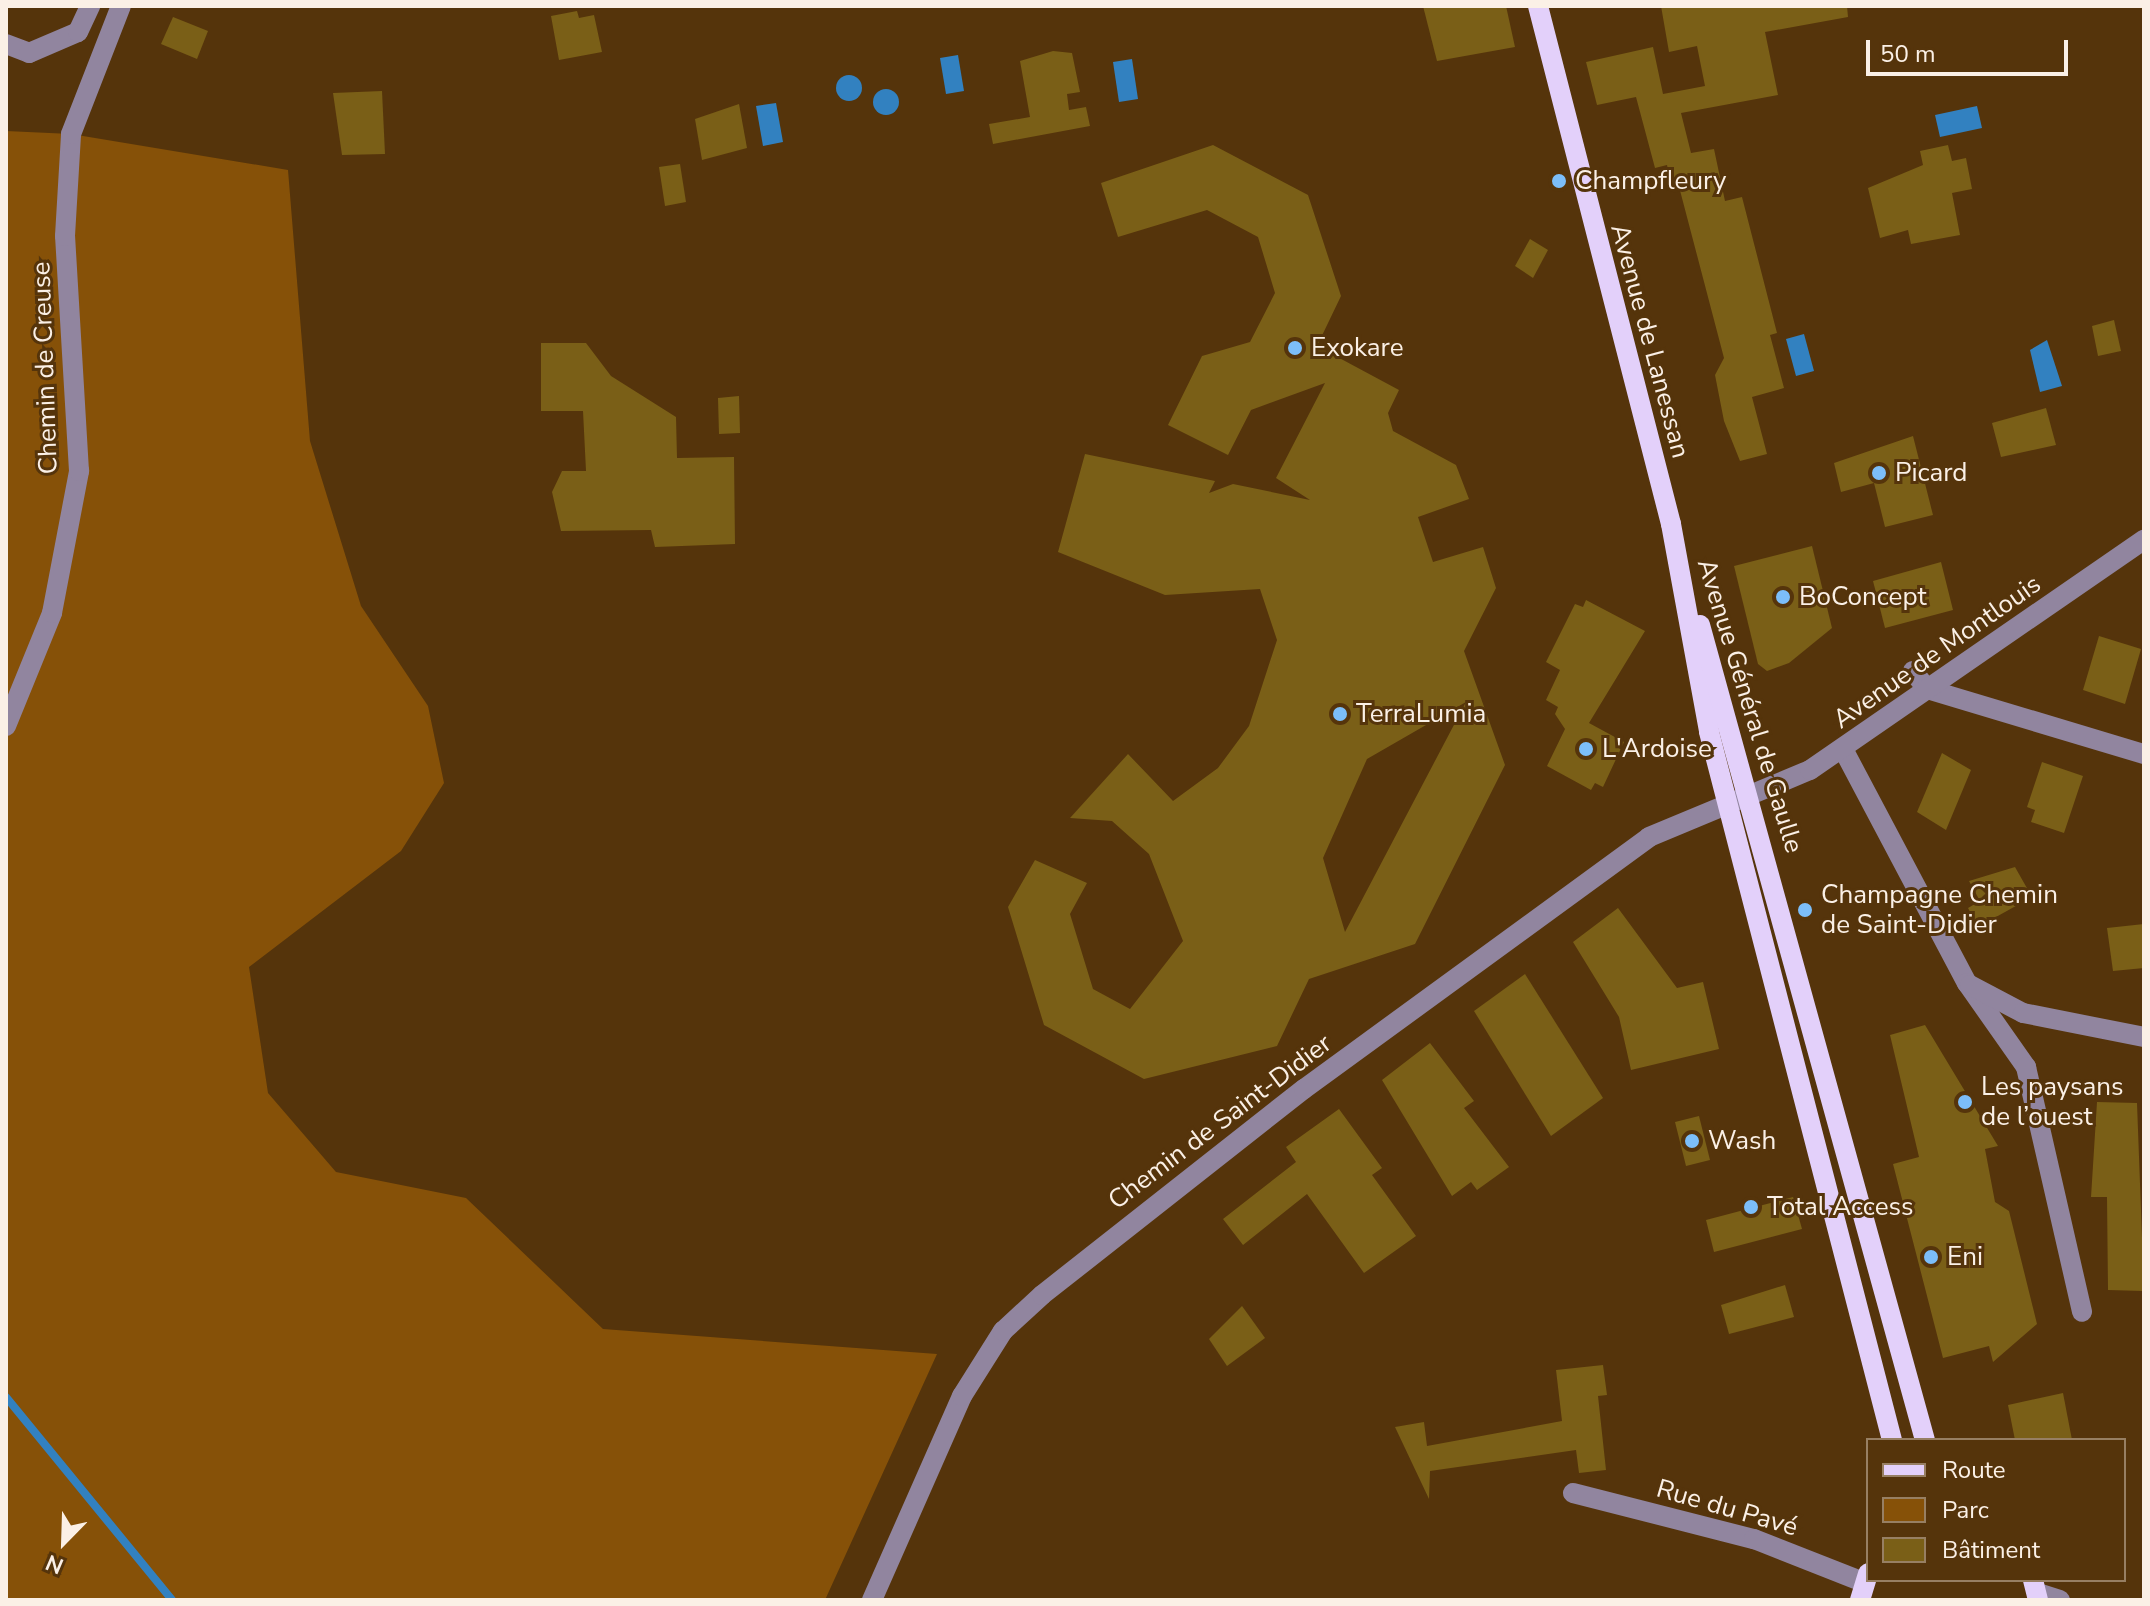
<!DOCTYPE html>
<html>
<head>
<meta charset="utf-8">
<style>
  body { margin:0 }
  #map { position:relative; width:2150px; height:1606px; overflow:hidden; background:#55340b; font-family:"Nunito Sans",sans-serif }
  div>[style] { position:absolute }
  .green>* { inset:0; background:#865108 }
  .water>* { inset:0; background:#3281c0 }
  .round { border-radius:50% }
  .stream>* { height:8px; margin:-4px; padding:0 4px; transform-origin:4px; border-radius:4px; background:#3281c0 }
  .building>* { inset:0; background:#7a5f17 }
  .minor>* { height:20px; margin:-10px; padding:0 10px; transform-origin:10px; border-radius:10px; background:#91859f }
  .major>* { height:20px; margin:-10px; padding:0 10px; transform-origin:10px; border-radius:10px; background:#e3d0fa }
  .dots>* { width:22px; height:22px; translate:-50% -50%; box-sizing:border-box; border:4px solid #55340b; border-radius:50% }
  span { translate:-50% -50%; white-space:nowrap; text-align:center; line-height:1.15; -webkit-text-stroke:6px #55340b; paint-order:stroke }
  .poi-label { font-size:26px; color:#fbf0e6 }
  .left { translate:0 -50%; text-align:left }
  .street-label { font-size:26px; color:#fbf0e6 }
  .frame { position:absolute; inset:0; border:8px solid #fbf0e6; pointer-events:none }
  .legend { position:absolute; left:1866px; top:1438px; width:260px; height:144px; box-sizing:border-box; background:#55340b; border:2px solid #977f63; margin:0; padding:10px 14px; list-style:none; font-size:24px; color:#fbf0e6 }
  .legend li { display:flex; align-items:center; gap:16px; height:40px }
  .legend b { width:40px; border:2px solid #977f63 }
  .north { position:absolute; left:24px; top:1502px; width:80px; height:80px; -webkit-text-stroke:6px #55340b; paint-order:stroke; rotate:203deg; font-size:22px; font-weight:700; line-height:32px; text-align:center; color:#fbf0e6 }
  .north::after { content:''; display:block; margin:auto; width:28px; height:36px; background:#fbf0e6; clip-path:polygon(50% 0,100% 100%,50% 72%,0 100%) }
  .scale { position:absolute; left:1866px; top:40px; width:202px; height:36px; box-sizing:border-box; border:4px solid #fbf0e6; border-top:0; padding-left:10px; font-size:24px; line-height:28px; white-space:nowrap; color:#fbf0e6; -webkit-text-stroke:6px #55340b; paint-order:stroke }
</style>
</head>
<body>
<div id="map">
  <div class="green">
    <div style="clip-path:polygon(6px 131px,71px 134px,288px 170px,310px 441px,361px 606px,428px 706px,444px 783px,401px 851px,249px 967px,268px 1093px,336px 1172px,466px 1198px,603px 1329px,937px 1354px,825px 1600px,6px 1600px)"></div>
  </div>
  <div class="water">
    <div style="clip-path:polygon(958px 55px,964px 91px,946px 94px,940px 58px)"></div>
    <div style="clip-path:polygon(1132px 59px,1138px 99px,1119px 102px,1113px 62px)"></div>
    <div class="round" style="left:836px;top:75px;width:26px;height:26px"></div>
    <div class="round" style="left:873px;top:89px;width:26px;height:26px"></div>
    <div style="clip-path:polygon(776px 103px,783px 142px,763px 146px,756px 106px)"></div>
    <div style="clip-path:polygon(1977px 106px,1982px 128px,1940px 137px,1935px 115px)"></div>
    <div style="clip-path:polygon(1804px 334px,1814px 371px,1796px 376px,1786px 339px)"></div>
    <div style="clip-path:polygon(2047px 340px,2062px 386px,2040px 392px,2030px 350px)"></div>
  </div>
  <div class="stream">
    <div style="left:6px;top:1397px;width:262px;rotate:50.7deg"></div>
  </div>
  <div class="building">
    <div style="clip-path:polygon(1423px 6px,1506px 6px,1515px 47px,1437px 61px)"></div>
    <div style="clip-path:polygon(1661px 6px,1847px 6px,1848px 17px,1765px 32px,1778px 95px,1681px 113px,1691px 153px,1714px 149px,1725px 201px,1742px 197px,1777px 333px,1770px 335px,1784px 388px,1752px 397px,1767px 454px,1740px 461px,1724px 421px,1715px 375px,1724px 358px,1677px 179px,1670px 180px,1667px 165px,1655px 168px,1636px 97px,1597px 105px,1586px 62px,1653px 47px,1663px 94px,1705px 86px,1697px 46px,1669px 52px)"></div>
    <div style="clip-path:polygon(577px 11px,579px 18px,594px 15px,602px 52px,559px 60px,551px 16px)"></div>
    <div style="clip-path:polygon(173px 17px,208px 31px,197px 59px,161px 44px)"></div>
    <div style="clip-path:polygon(1053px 51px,1072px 53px,1080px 92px,1067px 94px,1069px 110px,1086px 107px,1090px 126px,993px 144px,989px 124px,1030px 117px,1020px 61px)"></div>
    <div style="clip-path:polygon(382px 91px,385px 154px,342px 155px,333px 93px)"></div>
    <div style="clip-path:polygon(739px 104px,747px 148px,702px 160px,695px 119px)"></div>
    <div style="clip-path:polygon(evenodd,1213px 145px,1308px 195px,1341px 296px,1317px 346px,1399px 390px,1388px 413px,1393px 431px,1456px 465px,1469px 499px,1418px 517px,1433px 562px,1483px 547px,1496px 588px,1464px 651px,1505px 765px,1415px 944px,1309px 979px,1277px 1046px,1144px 1079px,1044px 1025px,1008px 907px,1035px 860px,1087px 883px,1070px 914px,1093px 989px,1130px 1009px,1183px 941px,1149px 854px,1112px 821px,1070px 818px,1128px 754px,1173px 801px,1218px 768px,1249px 726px,1277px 640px,1260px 589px,1165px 595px,1058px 552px,1085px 454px,1215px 481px,1209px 493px,1233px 484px,1310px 500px,1276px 478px,1325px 383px,1251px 410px,1228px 455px,1168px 425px,1202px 356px,1250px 342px,1275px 293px,1258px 237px,1207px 210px,1118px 237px,1101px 183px,1213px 145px,1466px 702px,1345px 932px,1323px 858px,1367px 759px,1466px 702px)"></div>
    <div style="clip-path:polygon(1948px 145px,1952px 161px,1966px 158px,1972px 189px,1952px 193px,1960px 235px,1911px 244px,1908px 230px,1880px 238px,1868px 188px,1923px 165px,1920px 151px)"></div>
    <div style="clip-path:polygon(680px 164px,686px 202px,665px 206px,659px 167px)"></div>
    <div style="clip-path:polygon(1530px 239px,1548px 250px,1533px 278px,1515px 266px)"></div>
    <div style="clip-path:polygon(2114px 320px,2121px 351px,2098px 356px,2092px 326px)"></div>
    <div style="clip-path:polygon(541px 343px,586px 343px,611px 376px,676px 417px,677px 458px,734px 457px,735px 544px,655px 547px,651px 530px,561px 531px,552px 492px,562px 471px,586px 471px,583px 411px,541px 411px)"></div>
    <div style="clip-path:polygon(739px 396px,740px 433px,719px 434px,718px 398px)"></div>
    <div style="clip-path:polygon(2046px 408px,2056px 445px,2001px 457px,1992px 423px)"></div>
    <div style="clip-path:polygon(1913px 436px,1933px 515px,1885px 527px,1874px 483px,1841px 492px,1834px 463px)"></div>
    <div style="clip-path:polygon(1812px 546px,1832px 628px,1789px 663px,1767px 671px,1758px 664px,1734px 566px)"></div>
    <div style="clip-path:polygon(1941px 562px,1953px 610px,1885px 628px,1873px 581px)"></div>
    <div style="clip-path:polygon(1586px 600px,1645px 631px,1589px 723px,1624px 742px,1603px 787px,1595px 783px,1591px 790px,1547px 766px,1565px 729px,1555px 714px,1558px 707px,1546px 700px,1560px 670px,1546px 662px,1575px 604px,1583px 607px)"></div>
    <div style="clip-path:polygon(2099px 636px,2141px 649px,2125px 704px,2083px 690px)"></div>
    <div style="clip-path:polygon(1942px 753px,1971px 770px,1946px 830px,1917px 812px)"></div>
    <div style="clip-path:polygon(2042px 762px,2083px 776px,2064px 833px,2031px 822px,2035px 810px,2027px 807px)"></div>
    <div style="clip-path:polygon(2015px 867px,2032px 897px,1978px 927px,1968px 908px,1980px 901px,1969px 881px)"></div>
    <div style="clip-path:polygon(1618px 908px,1677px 988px,1703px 982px,1719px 1049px,1631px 1070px,1619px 1017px,1573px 942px)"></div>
    <div style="clip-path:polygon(2144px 924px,2144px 968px,2113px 971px,2107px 928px)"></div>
    <div style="clip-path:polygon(1525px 974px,1603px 1098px,1551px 1136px,1474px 1011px)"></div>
    <div style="clip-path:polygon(1925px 1025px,1998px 1146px,1985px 1149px,1995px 1202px,2009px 1211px,2037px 1324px,1993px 1362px,1989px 1346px,1943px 1358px,1893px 1164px,1919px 1157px,1890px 1035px)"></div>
    <div style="clip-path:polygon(1430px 1043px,1474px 1101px,1464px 1108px,1509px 1167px,1477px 1190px,1471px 1182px,1452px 1196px,1382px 1080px)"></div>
    <div style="clip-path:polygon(2097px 1102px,2137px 1103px,2144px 1291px,2108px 1290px,2107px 1197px,2091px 1197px)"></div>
    <div style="clip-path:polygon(1339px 1109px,1382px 1168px,1372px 1175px,1416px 1236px,1364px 1273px,1307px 1194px,1243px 1245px,1223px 1219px,1296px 1162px,1286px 1147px)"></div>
    <div style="clip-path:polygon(1699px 1116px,1710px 1160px,1686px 1166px,1675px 1122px)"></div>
    <div style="clip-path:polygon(1793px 1197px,1802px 1229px,1714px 1252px,1706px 1220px)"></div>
    <div style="clip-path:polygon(1785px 1285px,1794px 1317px,1729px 1334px,1721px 1305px)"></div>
    <div style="clip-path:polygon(1242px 1306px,1265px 1338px,1227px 1366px,1209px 1339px)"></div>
    <div style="clip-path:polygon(1603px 1365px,1607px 1395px,1598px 1396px,1606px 1470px,1579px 1473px,1576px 1450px,1430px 1471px,1429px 1499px,1395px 1427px,1424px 1422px,1427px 1446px,1562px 1421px,1556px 1370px)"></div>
    <div style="clip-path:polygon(2063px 1393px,2072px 1440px,2015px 1440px,2008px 1405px)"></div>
  </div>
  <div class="minor">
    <div style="left:6px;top:44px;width:25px;rotate:21deg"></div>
    <div style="left:29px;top:53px;width:53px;rotate:-23.2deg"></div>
    <div style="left:78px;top:32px;width:29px;rotate:-65deg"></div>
    <div style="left:1913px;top:671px;width:23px;rotate:52deg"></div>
    <div style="left:1927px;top:689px;width:227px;rotate:16.7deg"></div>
    <div style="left:6px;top:726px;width:122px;rotate:-67.8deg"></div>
    <div style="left:52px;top:613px;width:145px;rotate:-79.2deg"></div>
    <div style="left:79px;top:471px;width:235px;rotate:-93.4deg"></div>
    <div style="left:65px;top:236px;width:102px;rotate:-86.6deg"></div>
    <div style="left:71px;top:134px;width:137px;rotate:-68.7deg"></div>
    <div style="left:1843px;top:749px;width:265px;rotate:62.1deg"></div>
    <div style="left:1967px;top:983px;width:103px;rotate:54.9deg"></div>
    <div style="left:2026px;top:1067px;width:251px;rotate:77.1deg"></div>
    <div style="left:1970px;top:985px;width:60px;rotate:27.8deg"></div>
    <div style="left:2023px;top:1013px;width:123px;rotate:11.2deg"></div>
    <div style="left:1573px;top:1493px;width:187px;rotate:14.3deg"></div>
    <div style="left:1754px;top:1539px;width:117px;rotate:21.5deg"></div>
    <div style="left:2038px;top:1593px;width:23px;rotate:18deg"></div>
    <div style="left:872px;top:1600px;width:223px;rotate:-66.2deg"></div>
    <div style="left:962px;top:1396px;width:77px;rotate:-57.8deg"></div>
    <div style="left:1003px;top:1331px;width:53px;rotate:-42.7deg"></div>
    <div style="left:1042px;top:1295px;width:333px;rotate:-38.2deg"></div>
    <div style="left:1304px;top:1089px;width:427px;rotate:-36.1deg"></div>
    <div style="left:1649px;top:837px;width:174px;rotate:-22.6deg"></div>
    <div style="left:1810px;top:770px;width:406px;rotate:-34.6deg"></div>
  </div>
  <div class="major">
    <div style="left:1538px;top:6px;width:535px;rotate:75.6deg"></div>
    <div style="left:1671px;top:524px;width:211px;rotate:79.6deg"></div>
    <div style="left:1709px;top:732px;width:731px;rotate:75.51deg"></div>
    <div style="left:1700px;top:625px;width:845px;rotate:74.57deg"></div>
    <div style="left:2033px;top:1580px;width:21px;rotate:76deg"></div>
    <div style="left:1860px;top:1600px;width:28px;rotate:-73deg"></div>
  </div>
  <div class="dots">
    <div style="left:1559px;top:181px;background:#7cbef9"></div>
    <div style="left:1295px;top:348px;background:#7cbef9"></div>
    <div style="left:1879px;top:473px;background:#7cbef9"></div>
    <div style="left:1783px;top:597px;background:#7cbef9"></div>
    <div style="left:1340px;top:714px;background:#7cbef9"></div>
    <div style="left:1586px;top:749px;background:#7cbef9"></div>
    <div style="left:1805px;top:910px;background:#7cbef9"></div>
    <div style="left:1965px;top:1102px;background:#7cbef9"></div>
    <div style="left:1692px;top:1141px;background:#7cbef9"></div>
    <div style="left:1751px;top:1207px;background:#7cbef9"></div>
    <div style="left:1931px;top:1257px;background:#7cbef9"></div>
  </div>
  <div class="poi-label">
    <span class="left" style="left:1575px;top:181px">Champfleury</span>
    <span class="left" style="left:1311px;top:348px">Exokare</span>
    <span class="left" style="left:1895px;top:473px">Picard</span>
    <span class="left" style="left:1799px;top:597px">BoConcept</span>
    <span class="left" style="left:1356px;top:714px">TerraLumia</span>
    <span class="left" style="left:1602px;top:749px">L'Ardoise</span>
    <span class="left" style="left:1821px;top:910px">Champagne Chemin<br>de Saint-Didier</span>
    <span class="left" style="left:1981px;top:1102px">Les paysans<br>de l’ouest</span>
    <span class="left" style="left:1708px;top:1141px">Wash</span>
    <span class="left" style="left:1767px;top:1207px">Total Access</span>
    <span class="left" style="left:1947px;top:1257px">Eni</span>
  </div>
  <div class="street-label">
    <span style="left:1650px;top:341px;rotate:75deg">Avenue de Lanessan</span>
    <span style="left:45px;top:368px;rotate:-92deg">Chemin de Creuse</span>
    <span style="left:1937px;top:652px;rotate:-35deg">Avenue de Montlouis</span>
    <span style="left:1750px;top:706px;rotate:73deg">Avenue Général de Gaulle</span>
    <span style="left:1220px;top:1122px;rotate:-37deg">Chemin de Saint-Didier</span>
    <span style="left:1727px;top:1508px;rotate:16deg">Rue du Pavé</span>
  </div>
  <div class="frame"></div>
  <ul class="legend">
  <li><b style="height:10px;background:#e3d0fa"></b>Route</li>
  <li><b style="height:22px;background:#865108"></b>Parc</li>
  <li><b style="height:22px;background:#7a5f17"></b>Bâtiment</li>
  </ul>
  <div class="north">N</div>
  <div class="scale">50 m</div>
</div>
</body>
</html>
